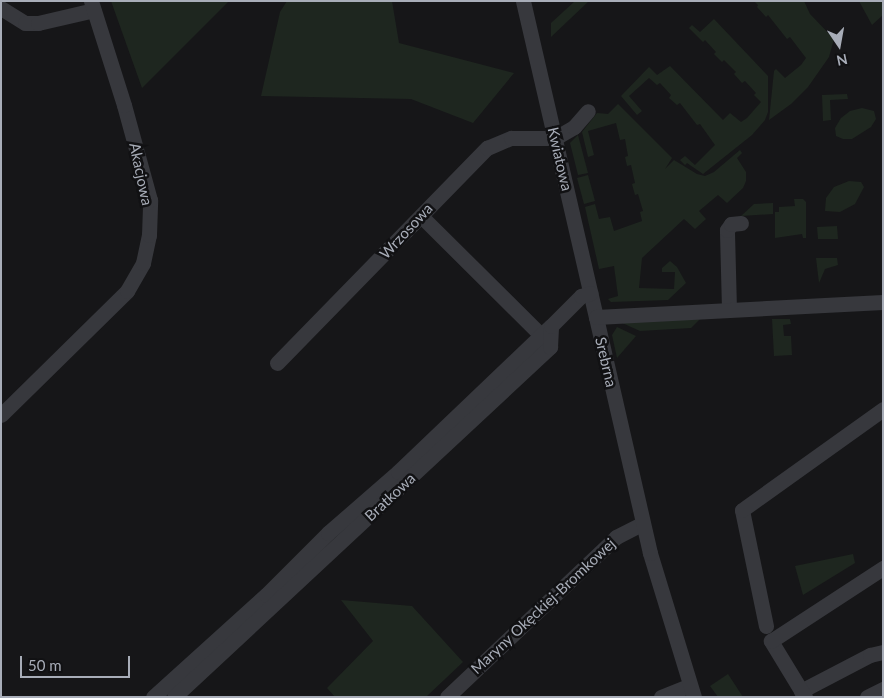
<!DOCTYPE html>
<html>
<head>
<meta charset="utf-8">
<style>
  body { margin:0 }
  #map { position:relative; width:884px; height:698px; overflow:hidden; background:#161618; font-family:Lato,sans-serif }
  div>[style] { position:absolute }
  .green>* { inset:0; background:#1e261f }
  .minor>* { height:15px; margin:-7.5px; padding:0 7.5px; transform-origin:7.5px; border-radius:7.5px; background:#37383d }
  span { translate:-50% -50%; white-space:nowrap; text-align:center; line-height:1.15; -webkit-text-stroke:5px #111113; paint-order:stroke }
  .street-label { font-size:15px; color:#a8adb8 }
  .frame { position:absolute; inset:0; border:2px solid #a8adb8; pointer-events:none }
  .north { position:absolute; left:814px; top:20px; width:50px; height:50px; -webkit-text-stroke:4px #111113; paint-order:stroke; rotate:168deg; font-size:14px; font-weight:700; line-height:20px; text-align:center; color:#a8adb8 }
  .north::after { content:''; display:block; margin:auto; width:18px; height:22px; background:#a8adb8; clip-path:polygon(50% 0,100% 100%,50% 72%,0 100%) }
  .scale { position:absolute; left:20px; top:656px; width:110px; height:22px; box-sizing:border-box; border:2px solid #a8adb8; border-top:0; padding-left:6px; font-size:15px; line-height:18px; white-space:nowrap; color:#a8adb8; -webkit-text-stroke:4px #111113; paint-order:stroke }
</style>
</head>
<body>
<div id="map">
  <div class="green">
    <div style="clip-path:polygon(111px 1px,229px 1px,142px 88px)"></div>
    <div style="clip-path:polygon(287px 1px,392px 1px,399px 43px,514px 73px,473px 123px,411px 99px,261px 96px,280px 12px)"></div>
    <div style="clip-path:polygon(575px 1px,589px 1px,551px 37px,551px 23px)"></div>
    <div style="clip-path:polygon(754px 1px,804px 1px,810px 14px,834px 39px,829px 57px,808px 87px,791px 104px,769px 120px,774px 71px,776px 69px,785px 78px,801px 65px,806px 58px,790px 37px,787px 39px,768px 15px,766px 17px,757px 7px,758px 5px)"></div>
    <div style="clip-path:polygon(859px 1px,883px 1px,883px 15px,872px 25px)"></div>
    <div style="clip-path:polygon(714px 19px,768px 76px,768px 112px,765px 120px,752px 135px,703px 174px,687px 163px,685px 165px,680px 160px,685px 156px,695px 165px,715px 145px,700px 124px,697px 125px,680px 103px,677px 105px,669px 98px,671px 95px,660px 83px,657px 85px,649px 78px,629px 96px,642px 111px,637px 115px,621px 96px,649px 67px,657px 75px,670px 66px,723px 120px,730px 113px,741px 122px,747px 118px,761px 102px,754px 95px,756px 93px,745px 81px,742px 83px,734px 74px,736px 72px,724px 60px,722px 62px,714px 54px,716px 52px,705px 40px,703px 42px,689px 28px,692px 25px,700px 32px)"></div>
    <div style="clip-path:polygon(847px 94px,848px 99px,830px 100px,831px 120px,823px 121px,822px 95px)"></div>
    <div style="clip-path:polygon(618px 104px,672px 158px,665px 169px,674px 160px,697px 174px,705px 176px,714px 172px,740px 150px,742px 153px,737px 158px,746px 172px,746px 181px,743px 188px,727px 203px,718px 195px,699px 211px,706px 219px,695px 229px,684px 219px,642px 258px,639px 288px,674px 289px,675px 272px,662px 272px,662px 268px,670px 261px,677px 267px,686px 283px,668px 300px,611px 302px,608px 299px,618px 296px,614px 266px,599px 269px,585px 207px,595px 204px,599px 219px,610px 217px,614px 231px,642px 221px,640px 212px,643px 211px,638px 194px,635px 195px,632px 184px,635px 183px,631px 165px,627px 166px,625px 157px,628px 156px,625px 139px,620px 140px,616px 123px,588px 131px,594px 155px,588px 157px,582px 132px,597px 113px,608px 114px)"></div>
    <div style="clip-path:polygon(862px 108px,874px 111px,876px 119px,871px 127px,852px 139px,843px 139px,836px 136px,835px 128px,841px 118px,850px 111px)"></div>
    <div style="clip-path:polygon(578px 135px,588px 173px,578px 175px,570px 143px)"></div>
    <div style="clip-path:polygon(588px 175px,595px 201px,584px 204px,577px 178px)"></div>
    <div style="clip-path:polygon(849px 181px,861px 182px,864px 187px,855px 204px,840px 212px,825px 211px,826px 198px,834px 187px)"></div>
    <div style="clip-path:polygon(794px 199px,803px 199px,806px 202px,806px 238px,803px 238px,802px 234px,775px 238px,775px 212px,779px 212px,779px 207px,795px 206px)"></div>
    <div style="clip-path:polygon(773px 203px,773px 214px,741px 216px,754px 204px)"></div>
    <div style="clip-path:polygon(837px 226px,838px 239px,818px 239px,817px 227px)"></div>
    <div style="clip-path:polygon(816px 258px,837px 258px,838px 265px,825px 269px,819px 283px)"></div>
    <div style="clip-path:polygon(700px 319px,691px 328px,640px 331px,620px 322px)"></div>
    <div style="clip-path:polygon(772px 319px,790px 319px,791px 324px,783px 325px,784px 336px,791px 336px,792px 355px,774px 356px)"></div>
    <div style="clip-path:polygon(617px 327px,636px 336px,617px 358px,612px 335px)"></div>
    <div style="clip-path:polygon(853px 554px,855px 563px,803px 595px,795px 566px)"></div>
    <div style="clip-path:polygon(341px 600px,412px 606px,463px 662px,426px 697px,335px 697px,327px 688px,373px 641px)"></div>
    <div style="clip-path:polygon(728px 674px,743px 697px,718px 697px,710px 686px)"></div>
  </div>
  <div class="minor">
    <div style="left:523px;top:1px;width:324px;rotate:77deg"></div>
    <div style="left:1px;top:8px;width:28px;rotate:32deg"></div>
    <div style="left:25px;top:23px;width:13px"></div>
    <div style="left:38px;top:23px;width:57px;rotate:-13.1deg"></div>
    <div style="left:421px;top:216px;width:168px;rotate:44.8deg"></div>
    <div style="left:729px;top:309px;width:79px;rotate:-91.5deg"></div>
    <div style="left:727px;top:230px;width:7px;rotate:-56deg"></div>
    <div style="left:731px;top:224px;width:10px;rotate:-6deg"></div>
    <div style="left:277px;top:363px;width:301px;rotate:-45.7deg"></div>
    <div style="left:487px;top:148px;width:26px;rotate:-23deg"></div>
    <div style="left:511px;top:138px;width:44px"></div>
    <div style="left:555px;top:138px;width:22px;rotate:-30deg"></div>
    <div style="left:574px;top:127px;width:21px;rotate:-49deg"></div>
    <div style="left:1px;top:415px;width:177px;rotate:-44.5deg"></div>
    <div style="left:127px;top:291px;width:32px;rotate:-60deg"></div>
    <div style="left:143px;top:263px;width:29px;rotate:-78deg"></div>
    <div style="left:149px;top:235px;width:35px;rotate:-88deg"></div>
    <div style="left:150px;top:200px;width:98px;rotate:-105.3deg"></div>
    <div style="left:124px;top:105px;width:109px;rotate:-107.6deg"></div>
    <div style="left:766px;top:626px;width:118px;rotate:-101.7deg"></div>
    <div style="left:742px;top:510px;width:173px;rotate:-35.6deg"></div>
    <div style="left:801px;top:691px;width:78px;rotate:-27.6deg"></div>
    <div style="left:870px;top:655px;width:13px;rotate:-13deg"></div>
    <div style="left:153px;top:697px;width:152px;rotate:-42.1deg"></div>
    <div style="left:266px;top:595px;width:88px;rotate:-45deg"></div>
    <div style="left:328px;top:533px;width:93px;rotate:-41.1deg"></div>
    <div style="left:398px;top:472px;width:211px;rotate:-43.7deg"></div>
    <div style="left:174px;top:697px;width:514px;rotate:-42.95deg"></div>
    <div style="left:550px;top:347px;width:21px;rotate:-87deg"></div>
    <div style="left:551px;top:326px;width:42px;rotate:-45deg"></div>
    <div style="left:581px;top:296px;width:10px;rotate:-17deg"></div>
    <div style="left:447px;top:697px;width:233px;rotate:-43.4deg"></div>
    <div style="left:616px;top:537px;width:30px;rotate:-27deg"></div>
    <div style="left:661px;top:697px;width:31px;rotate:-22deg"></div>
    <div style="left:694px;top:697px;width:151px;rotate:-107deg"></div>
    <div style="left:650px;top:553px;width:242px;rotate:-102.9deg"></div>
    <div style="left:596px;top:317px;width:287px;rotate:-3deg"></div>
    <div style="left:805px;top:697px;width:66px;rotate:-121.3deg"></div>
    <div style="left:771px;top:641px;width:134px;rotate:-33.1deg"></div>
    <div style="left:867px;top:697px;width:18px;rotate:-27deg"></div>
  </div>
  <div class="street-label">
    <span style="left:560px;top:159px;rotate:77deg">Kwiatowa</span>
    <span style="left:141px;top:174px;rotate:78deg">Akacjowa</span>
    <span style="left:406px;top:231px;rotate:-47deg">Wrzosowa</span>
    <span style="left:606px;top:362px;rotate:77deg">Srebrna</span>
    <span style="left:390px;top:497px;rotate:-43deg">Bratkowa</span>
    <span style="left:543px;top:606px;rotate:-43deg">Maryny Okęckiej-Bromkowej</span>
  </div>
  <div class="frame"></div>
  <div class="north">N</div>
  <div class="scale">50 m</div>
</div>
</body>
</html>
